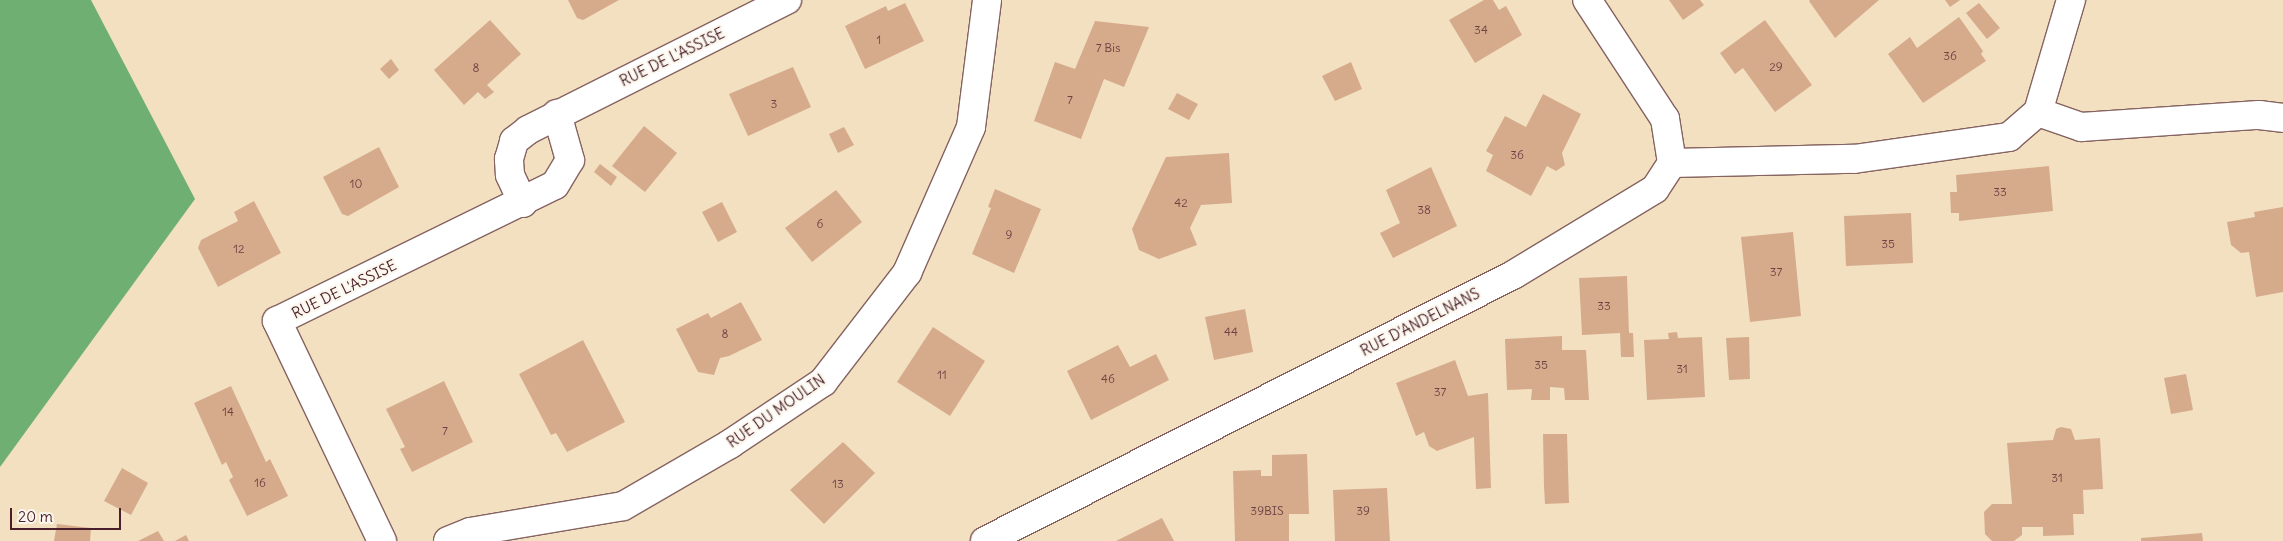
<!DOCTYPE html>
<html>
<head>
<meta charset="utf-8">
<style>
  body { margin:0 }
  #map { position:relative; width:2283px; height:541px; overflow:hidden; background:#f2e0c1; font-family:Delius,sans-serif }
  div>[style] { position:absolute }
  .forest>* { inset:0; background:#6fb072 }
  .building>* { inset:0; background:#d6ab8c }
  .roads { filter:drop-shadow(1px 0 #856360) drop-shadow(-1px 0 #856360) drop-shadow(0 1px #856360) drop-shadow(0 -1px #856360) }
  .street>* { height:28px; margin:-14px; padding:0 14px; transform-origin:14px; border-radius:14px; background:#fff }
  span { translate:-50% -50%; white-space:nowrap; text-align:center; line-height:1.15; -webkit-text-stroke:4.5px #fbf7ec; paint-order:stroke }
  .number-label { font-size:12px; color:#6d4243 }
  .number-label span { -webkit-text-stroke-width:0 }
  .street-label { font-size:15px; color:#4a1f2b }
  .scale { position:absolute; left:10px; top:508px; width:111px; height:22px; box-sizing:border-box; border:2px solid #4a1f2b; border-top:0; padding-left:6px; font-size:15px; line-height:18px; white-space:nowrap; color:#4a1f2b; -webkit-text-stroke:4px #fbf7ec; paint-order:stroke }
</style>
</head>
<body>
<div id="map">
  <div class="forest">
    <div style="clip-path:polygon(0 0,91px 0,195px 199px,0 467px)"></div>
  </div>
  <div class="building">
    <div style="clip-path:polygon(568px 0,619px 0,583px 20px,577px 18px)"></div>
    <div style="clip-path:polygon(1484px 0,1493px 0,1499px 10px,1506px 6px,1522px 35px,1475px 63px,1449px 20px)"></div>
    <div style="clip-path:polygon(1669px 0,1700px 0,1704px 5px,1683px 20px)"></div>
    <div style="clip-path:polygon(1879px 0,1835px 38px,1809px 1px,1810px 0)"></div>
    <div style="clip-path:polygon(1945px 0,1960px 0,1950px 7px)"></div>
    <div style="clip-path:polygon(905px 3px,924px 41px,865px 69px,845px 26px,886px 6px,888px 11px)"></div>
    <div style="clip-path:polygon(1979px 3px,2000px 28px,1987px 39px,1966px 13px)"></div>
    <div style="clip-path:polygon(1959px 17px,1983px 51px,1981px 54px,1986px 61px,1923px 103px,1888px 54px,1910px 37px,1917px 48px)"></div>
    <div style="clip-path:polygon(490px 20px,521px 54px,487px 85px,494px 92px,485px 99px,478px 92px,464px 105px,434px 70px)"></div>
    <div style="clip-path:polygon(1765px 20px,1812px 85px,1775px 112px,1743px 68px,1735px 74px,1720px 53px)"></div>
    <div style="clip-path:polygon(1095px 21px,1149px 27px,1124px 87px,1104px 79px,1081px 139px,1034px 121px,1055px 62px,1075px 69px)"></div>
    <div style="clip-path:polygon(391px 59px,399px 70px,389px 79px,380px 69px)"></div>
    <div style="clip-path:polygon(1351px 62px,1362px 89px,1335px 101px,1322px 76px)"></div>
    <div style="clip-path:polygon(793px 67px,811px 107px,748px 136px,729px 94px)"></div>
    <div style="clip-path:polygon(1177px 93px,1198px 104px,1189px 120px,1168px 109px)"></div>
    <div style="clip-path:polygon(1543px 94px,1581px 114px,1562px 153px,1565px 165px,1556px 171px,1547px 166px,1531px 196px,1486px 171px,1493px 155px,1486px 151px,1505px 116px,1526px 127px)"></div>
    <div style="clip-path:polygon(644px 126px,677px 153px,645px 192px,612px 166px)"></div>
    <div style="clip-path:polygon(844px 127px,854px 145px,838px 153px,829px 134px)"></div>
    <div style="clip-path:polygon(379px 147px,399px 187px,348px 216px,342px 214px,323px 177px)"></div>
    <div style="clip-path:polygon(1229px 153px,1232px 203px,1201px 205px,1190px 228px,1197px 245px,1159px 259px,1139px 250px,1132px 229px,1166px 157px)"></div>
    <div style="clip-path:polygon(600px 164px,617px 177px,611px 186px,594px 172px)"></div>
    <div style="clip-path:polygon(2049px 166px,2053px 211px,1959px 221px,1959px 213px,1951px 213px,1950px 192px,1957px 192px,1956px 175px)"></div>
    <div style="clip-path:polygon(1431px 167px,1457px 226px,1393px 258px,1380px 233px,1400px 223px,1386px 190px)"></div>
    <div style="clip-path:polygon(995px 189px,1041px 209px,1014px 273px,972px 254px,991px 208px,988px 207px)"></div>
    <div style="clip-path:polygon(836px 190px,862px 222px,812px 262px,785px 228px)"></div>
    <div style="clip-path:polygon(254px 201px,281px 253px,218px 287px,198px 248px,201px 240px,238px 221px,234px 212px)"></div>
    <div style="clip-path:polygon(722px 202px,737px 232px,718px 242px,702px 212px)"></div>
    <div style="clip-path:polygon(2283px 207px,2283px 292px,2256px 297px,2249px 252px,2241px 253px,2231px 245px,2227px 222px,2255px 217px,2254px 212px)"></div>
    <div style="clip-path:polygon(1911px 213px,1913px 263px,1846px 266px,1844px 216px)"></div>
    <div style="clip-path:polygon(1793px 232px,1801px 316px,1750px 322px,1741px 237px)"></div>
    <div style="clip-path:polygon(1627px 276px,1629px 333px,1633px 333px,1634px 357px,1621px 357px,1620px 333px,1582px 335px,1579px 278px)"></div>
    <div style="clip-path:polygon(741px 302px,762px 340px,729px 356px,720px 358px,714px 375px,698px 372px,676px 329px,708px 313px,711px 318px)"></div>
    <div style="clip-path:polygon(1245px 309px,1253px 352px,1214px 360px,1205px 317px)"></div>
    <div style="clip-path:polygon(933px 327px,985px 361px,950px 416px,897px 382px)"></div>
    <div style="clip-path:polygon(1677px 332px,1678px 338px,1702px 337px,1705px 397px,1647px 400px,1644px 340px,1669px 339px,1668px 333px)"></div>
    <div style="clip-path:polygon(1562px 336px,1562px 350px,1586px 350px,1589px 400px,1565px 400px,1564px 388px,1550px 387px,1550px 400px,1531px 400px,1532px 389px,1507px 390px,1505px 339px)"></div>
    <div style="clip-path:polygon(1749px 337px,1750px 379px,1729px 380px,1726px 338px)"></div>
    <div style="clip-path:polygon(583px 340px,625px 422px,567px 452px,556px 433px,551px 435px,519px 374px)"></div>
    <div style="clip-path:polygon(1118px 345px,1130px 367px,1156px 354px,1169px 380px,1091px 420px,1067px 371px)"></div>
    <div style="clip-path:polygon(1455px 360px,1468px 396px,1488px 393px,1491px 488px,1476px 489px,1474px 437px,1437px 451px,1429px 446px,1424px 432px,1416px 436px,1396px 383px)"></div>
    <div style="clip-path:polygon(2186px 374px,2193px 410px,2171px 414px,2164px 378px)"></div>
    <div style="clip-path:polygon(444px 381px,473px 442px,412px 472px,400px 449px,405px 447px,386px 409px)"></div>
    <div style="clip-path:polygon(231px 386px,266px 462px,270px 459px,288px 496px,247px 516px,229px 480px,233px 477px,226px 462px,222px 465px,194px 403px)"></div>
    <div style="clip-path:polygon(2061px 427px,2071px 429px,2075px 440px,2100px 438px,2103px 489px,2083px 490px,2084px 514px,2073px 514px,2074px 535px,2043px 536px,2043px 527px,2022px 527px,2022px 535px,2014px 541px,1992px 541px,1985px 534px,1984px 512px,1992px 504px,2012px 504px,2007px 443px,2053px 440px,2056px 429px)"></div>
    <div style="clip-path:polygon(1543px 434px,1567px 434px,1569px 503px,1545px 504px,1544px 487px,1551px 487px,1544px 487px)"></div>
    <div style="clip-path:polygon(843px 442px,875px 473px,824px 524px,790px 490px)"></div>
    <div style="clip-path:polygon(1307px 454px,1309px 514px,1289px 514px,1289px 541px,1235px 541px,1233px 471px,1261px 470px,1261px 476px,1272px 476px,1272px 455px)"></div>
    <div style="clip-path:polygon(122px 468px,148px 483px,131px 515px,104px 501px)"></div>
    <div style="clip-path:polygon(1387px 488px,1390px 541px,1335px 541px,1333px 490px)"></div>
    <div style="clip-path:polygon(1162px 518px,1174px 541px,1116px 541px)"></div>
    <div style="clip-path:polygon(57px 524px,91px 528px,90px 541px,54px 541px)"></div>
    <div style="clip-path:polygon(158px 531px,164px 541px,138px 541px)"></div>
    <div style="clip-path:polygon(2202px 533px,2203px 541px,2141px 541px,2141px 538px)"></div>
    <div style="clip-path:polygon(186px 535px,189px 541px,175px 541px)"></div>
  </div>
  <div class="roads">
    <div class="street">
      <div style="left:2038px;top:112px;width:46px;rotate:19.2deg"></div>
      <div style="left:2081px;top:127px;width:178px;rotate:-3.9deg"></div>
      <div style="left:2259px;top:115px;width:24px;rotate:7deg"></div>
      <div style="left:2038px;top:112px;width:117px;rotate:-73.6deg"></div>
      <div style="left:1672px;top:163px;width:182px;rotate:-1.3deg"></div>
      <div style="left:1854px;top:159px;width:157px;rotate:-8.1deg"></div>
      <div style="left:2009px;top:137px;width:38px;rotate:-41deg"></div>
      <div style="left:523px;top:203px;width:31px;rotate:-115deg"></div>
      <div style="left:510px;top:175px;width:16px;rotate:-94deg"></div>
      <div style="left:509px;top:159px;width:19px;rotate:-74deg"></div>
      <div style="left:514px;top:141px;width:18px;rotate:-38deg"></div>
      <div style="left:528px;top:130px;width:290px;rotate:-26.7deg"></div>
      <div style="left:382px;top:541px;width:244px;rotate:-115.5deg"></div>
      <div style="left:277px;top:321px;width:309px;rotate:-26.1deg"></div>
      <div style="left:555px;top:185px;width:29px;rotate:-59deg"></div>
      <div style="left:570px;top:160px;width:48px;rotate:-105.8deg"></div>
      <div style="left:448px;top:541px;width:24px;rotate:-22deg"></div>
      <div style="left:470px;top:532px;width:155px;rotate:-9.6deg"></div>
      <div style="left:623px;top:506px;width:124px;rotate:-30.1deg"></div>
      <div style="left:730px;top:444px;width:112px;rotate:-33.7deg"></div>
      <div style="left:823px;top:382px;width:138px;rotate:-52.4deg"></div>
      <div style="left:907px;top:273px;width:159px;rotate:-66.3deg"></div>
      <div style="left:971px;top:127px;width:128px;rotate:-82.8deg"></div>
      <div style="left:985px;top:541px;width:591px;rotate:-26.74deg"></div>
      <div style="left:1513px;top:275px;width:166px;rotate:-31.2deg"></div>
      <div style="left:1655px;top:189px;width:31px;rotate:-57deg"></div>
      <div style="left:1672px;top:163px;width:45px;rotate:-99deg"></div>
      <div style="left:1665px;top:119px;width:142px;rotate:-123.2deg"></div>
    </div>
  </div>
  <div class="number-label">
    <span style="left:1481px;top:30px">34</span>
    <span style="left:879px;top:40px">1</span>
    <span style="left:1108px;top:48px">7 Bis</span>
    <span style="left:1950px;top:56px">36</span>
    <span style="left:1776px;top:67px">29</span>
    <span style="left:476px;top:68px">8</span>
    <span style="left:1070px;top:100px">7</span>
    <span style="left:774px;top:104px">3</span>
    <span style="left:1517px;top:155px">36</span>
    <span style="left:356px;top:184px">10</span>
    <span style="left:2000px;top:192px">33</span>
    <span style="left:1181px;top:203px">42</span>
    <span style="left:1424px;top:210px">38</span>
    <span style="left:820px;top:224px">6</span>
    <span style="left:1009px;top:235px">9</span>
    <span style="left:1888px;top:244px">35</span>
    <span style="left:239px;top:249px">12</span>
    <span style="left:1776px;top:272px">37</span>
    <span style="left:1604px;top:306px">33</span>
    <span style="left:1231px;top:332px">44</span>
    <span style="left:725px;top:334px">8</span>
    <span style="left:1541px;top:365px">35</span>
    <span style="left:1682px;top:369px">31</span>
    <span style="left:942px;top:375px">11</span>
    <span style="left:1108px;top:379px">46</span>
    <span style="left:1440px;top:392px">37</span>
    <span style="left:228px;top:412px">14</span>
    <span style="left:445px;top:431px">7</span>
    <span style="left:2057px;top:478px">31</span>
    <span style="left:260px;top:483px">16</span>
    <span style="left:838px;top:484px">13</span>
    <span style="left:1267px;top:511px">39BIS</span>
    <span style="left:1363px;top:511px">39</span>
  </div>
  <div class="street-label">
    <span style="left:672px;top:57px;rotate:-26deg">RUE DE L'ASSISE</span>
    <span style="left:344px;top:289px;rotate:-26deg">RUE DE L'ASSISE</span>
    <span style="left:1420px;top:322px;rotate:-27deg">RUE D'ANDELNANS</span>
    <span style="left:776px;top:411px;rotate:-35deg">RUE DU MOULIN</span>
  </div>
  <div class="scale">20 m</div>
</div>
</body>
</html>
